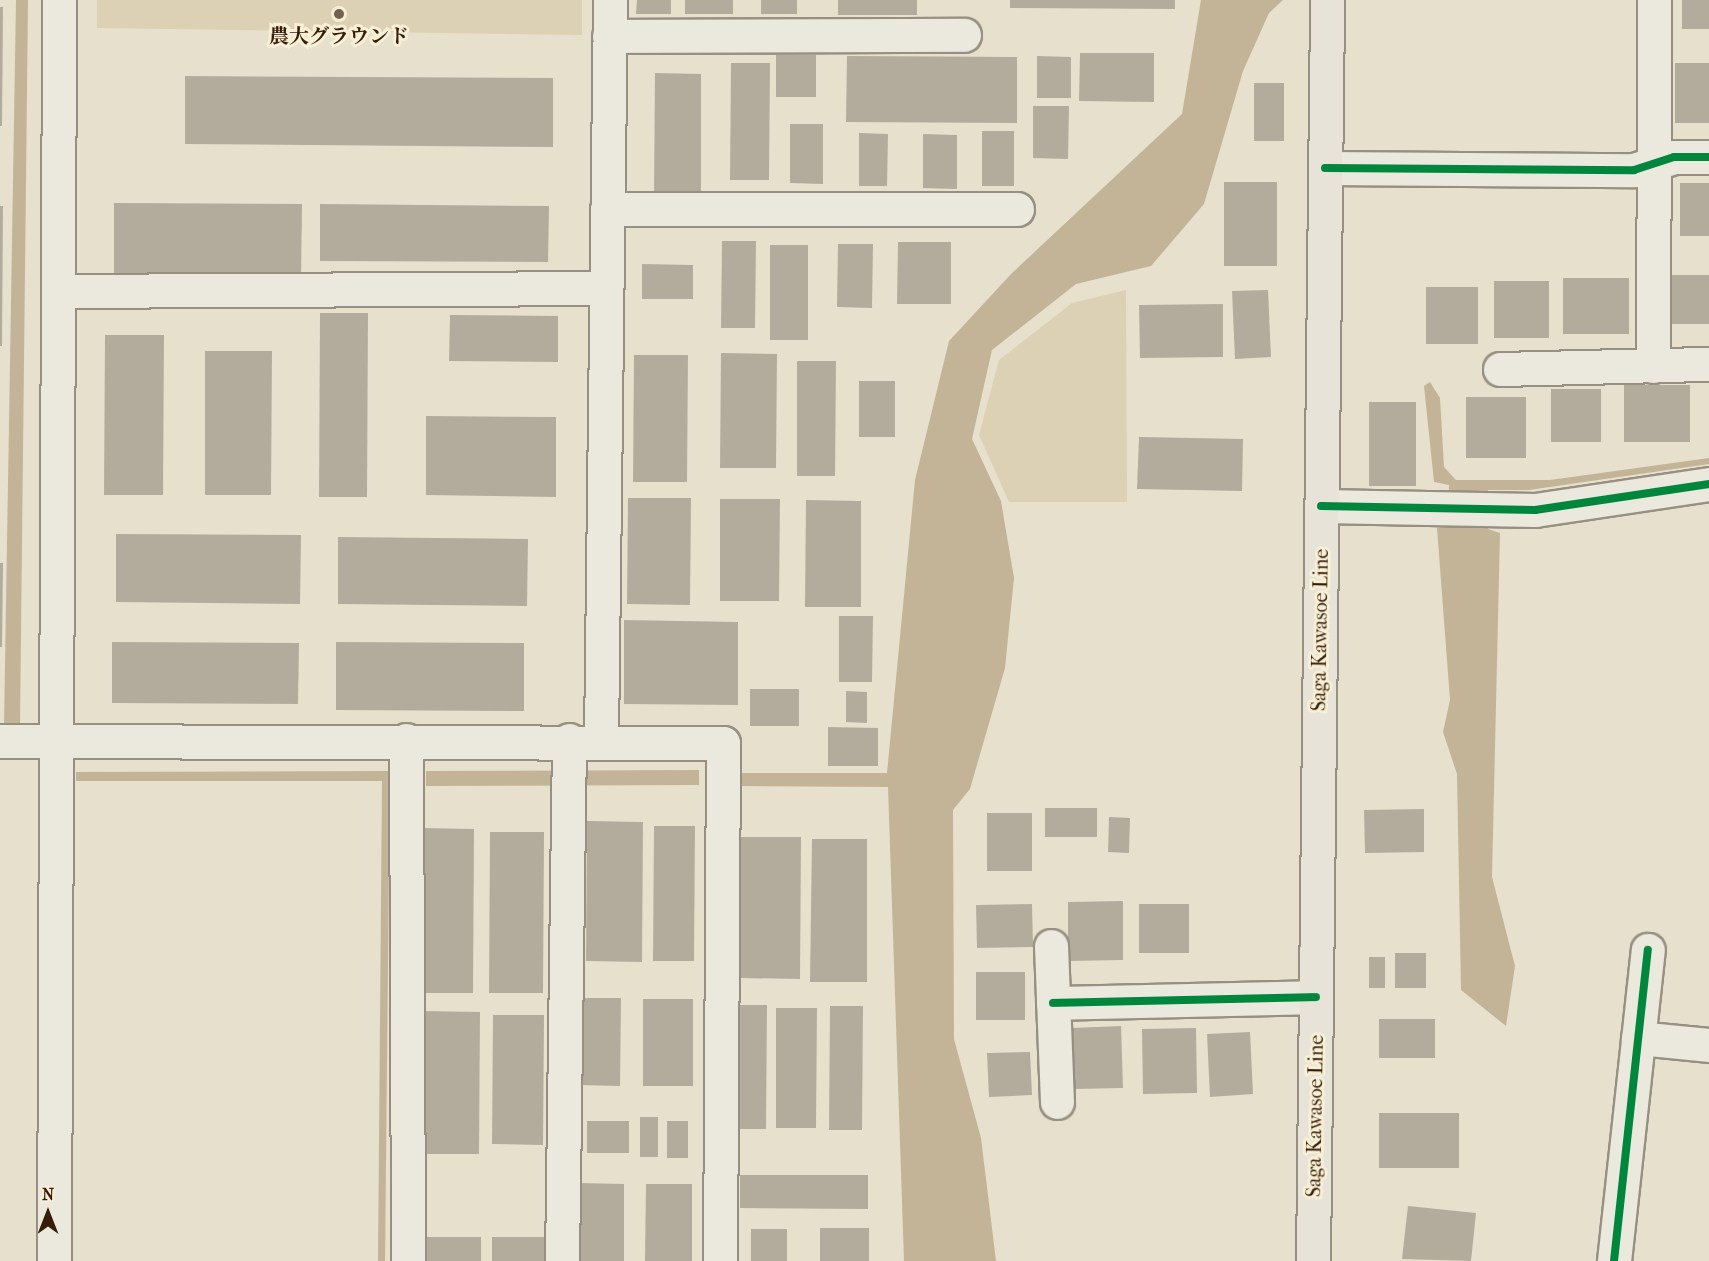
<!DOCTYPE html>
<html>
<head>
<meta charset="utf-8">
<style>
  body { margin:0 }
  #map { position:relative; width:1709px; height:1261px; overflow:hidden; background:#e7e0cc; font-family:"IM FELL French Canon","Noto Serif JP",serif }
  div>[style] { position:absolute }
  .green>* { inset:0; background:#dcd1b4 }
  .water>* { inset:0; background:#c3b498 }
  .building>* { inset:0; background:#b3ac9d }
  .roads { filter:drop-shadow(2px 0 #979082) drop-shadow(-2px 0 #979082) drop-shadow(0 2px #979082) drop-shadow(0 -2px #979082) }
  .minor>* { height:33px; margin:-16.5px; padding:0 16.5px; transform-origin:16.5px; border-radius:16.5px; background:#ebe8de }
  .major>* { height:33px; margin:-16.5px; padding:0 16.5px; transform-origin:16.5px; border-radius:16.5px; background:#e8e3d8 }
  .cycleway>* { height:8px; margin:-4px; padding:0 4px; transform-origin:4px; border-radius:4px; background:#00873e }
  .dots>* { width:16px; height:16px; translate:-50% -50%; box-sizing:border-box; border:3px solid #f7efd6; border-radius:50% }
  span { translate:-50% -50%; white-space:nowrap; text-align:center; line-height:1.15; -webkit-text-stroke:6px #f7efd6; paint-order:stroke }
  .poi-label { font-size:20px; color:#371c07; font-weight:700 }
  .street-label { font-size:20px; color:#371c07 }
  .north { position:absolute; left:18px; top:1183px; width:60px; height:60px; -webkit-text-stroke:4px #f7efd6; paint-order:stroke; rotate:0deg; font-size:16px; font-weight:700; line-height:24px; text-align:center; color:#371c07 }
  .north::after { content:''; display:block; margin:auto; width:21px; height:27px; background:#371c07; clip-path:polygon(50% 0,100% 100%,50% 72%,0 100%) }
</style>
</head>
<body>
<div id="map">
  <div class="green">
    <div style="clip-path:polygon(97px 0,582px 0,582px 35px,97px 28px)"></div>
    <div style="clip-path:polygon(1126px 290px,1127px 502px,1009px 502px,979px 435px,999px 360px,1072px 303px)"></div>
  </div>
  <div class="water">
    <div style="clip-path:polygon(16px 0,28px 0,20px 725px,4px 725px)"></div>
    <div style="clip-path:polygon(1201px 0,1283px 0,1269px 13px,1243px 71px,1204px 204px,1151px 266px,1076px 284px,992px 350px,972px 439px,1001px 501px,1014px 578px,1005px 668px,970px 789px,953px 810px,954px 1039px,981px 1138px,996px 1261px,904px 1261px,888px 787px,740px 786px,739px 773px,887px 773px,915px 480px,949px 341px,1012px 273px,1182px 114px)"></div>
    <div style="clip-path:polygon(1430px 382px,1440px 398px,1444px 467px,1456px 480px,1550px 480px,1709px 458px,1709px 464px,1529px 490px,1488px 490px,1488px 529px,1500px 533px,1492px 877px,1515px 966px,1506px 1026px,1461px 990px,1457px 774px,1443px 732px,1450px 700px,1437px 528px,1448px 527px,1449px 485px,1434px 482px,1424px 386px)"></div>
    <div style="clip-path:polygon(699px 770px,699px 785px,426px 786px,426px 771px)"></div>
    <div style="clip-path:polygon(390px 771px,385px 1261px,378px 1261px,382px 781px,76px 781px,76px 772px)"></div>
  </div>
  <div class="building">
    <div style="clip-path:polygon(637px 0,671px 0,671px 14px,636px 14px)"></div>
    <div style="clip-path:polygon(685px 0,733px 0,733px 14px,685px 14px)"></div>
    <div style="clip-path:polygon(761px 0,797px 0,797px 14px,761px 14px)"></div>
    <div style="clip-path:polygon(838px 0,917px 0,917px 15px,838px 15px)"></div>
    <div style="clip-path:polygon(1010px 0,1175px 0,1175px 9px,1010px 8px)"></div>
    <div style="clip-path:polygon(1682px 0,1709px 0,1709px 29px,1682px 29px)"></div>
    <div style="clip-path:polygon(0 7px,3px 7px,2px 126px,0 126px)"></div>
    <div style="clip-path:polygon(1080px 53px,1154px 53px,1154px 102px,1079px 101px)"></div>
    <div style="clip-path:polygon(776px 55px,816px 55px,816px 97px,776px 97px)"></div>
    <div style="clip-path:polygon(847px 56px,1017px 57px,1017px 123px,846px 122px)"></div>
    <div style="clip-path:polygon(1037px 56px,1071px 57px,1071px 98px,1037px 98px)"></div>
    <div style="clip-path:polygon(731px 63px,770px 63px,769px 180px,730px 180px)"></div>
    <div style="clip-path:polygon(1675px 63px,1709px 63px,1709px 123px,1675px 123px)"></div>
    <div style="clip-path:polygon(655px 73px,701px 74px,701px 195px,654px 194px)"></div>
    <div style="clip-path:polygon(185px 76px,553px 78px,553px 147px,185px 144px)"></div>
    <div style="clip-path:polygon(1254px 83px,1284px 83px,1284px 141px,1254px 141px)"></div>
    <div style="clip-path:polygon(1033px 106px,1069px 106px,1068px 159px,1033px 158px)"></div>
    <div style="clip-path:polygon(790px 124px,823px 124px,823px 184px,790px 183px)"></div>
    <div style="clip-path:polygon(982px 131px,1014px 131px,1014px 186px,982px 186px)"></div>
    <div style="clip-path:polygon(859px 133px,888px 134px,887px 186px,859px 186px)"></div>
    <div style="clip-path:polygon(923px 134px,957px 135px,957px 189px,923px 188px)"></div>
    <div style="clip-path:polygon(1224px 182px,1277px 182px,1277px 266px,1224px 266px)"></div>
    <div style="clip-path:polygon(1680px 183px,1709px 183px,1709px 236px,1680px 236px)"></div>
    <div style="clip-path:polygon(114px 203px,302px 204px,301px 278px,114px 277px)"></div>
    <div style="clip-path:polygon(320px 204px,549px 206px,548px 262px,320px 261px)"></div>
    <div style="clip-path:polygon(0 206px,3px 206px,2px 346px,0 346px)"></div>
    <div style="clip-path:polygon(722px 241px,756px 241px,755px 328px,721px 328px)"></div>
    <div style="clip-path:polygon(898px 242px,951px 242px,951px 304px,897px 304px)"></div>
    <div style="clip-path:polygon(838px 244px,873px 244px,872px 308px,837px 307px)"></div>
    <div style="clip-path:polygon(770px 245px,808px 245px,808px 340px,770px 340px)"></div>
    <div style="clip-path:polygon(642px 264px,693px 265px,693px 299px,642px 299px)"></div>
    <div style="clip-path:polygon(1672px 275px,1709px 275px,1709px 324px,1672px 324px)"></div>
    <div style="clip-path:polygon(1563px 278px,1629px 278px,1629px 334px,1563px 334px)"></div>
    <div style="clip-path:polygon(1494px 281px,1549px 281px,1549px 338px,1494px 338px)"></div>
    <div style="clip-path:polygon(1426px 287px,1478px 287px,1478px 344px,1426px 344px)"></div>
    <div style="clip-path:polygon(1268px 290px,1271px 357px,1235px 359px,1232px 291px)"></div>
    <div style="clip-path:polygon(1223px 304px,1223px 357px,1140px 358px,1139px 305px)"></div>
    <div style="clip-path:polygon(320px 313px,368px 313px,367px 497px,319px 497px)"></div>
    <div style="clip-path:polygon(450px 315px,558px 316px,558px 362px,449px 361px)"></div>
    <div style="clip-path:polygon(105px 335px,164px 335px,163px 495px,104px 495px)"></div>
    <div style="clip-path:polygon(205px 351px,272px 351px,271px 495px,205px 495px)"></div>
    <div style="clip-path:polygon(721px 353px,777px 354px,776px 468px,720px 468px)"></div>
    <div style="clip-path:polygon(634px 355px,688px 355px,687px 482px,633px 482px)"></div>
    <div style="clip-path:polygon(797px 361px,836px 361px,835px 476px,797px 476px)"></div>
    <div style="clip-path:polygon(859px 381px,895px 381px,895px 437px,859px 437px)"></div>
    <div style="clip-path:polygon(1624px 385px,1690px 385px,1690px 442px,1624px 442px)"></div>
    <div style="clip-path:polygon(1551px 389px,1601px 389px,1601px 442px,1551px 442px)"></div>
    <div style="clip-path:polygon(1466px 397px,1526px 397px,1526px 458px,1466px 458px)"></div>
    <div style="clip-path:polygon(1369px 402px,1416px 402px,1416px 486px,1369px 486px)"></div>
    <div style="clip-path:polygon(426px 416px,556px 417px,556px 497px,426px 495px)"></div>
    <div style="clip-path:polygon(1139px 437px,1243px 439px,1242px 491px,1137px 489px)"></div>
    <div style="clip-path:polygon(628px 498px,691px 498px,690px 605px,627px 604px)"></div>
    <div style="clip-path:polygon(720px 499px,780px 499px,779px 601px,720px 601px)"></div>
    <div style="clip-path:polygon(806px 500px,861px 501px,861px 607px,805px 607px)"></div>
    <div style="clip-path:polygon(116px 534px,301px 535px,300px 604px,116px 602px)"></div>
    <div style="clip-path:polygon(338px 537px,528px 539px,527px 606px,338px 604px)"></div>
    <div style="clip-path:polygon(0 563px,3px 563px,2px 647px,0 647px)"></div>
    <div style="clip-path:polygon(839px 616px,873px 616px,872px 682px,839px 682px)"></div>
    <div style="clip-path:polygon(624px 620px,738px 622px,738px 705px,624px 704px)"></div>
    <div style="clip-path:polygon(112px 642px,299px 643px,298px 704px,112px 703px)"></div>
    <div style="clip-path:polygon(336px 642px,524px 643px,524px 711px,336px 710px)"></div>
    <div style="clip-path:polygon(750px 689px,799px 689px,799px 726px,750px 726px)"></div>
    <div style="clip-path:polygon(846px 691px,867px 692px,867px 723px,846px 722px)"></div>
    <div style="clip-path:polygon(828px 727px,878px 728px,878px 766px,828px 766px)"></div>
    <div style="clip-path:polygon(1045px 808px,1097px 808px,1097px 837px,1045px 837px)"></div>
    <div style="clip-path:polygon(1424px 809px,1424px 852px,1365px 853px,1364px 810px)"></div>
    <div style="clip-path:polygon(987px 813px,1032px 813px,1032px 871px,987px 871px)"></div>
    <div style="clip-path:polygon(1109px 817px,1130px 818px,1129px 853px,1108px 852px)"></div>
    <div style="clip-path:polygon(587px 821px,643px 822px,642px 962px,586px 961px)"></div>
    <div style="clip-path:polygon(654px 826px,695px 826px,694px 961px,653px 961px)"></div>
    <div style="clip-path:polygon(422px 828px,474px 829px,473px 993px,421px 993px)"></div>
    <div style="clip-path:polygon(490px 832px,544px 832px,543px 993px,489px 993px)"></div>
    <div style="clip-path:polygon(740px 837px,801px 837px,800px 979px,740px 978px)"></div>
    <div style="clip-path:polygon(812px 839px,867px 839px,867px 982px,810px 982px)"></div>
    <div style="clip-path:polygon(1123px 901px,1123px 960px,1068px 961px,1068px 902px)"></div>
    <div style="clip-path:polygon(1032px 904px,1033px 947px,977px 948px,976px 905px)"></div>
    <div style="clip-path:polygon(1139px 904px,1189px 904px,1189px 953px,1139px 953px)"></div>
    <div style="clip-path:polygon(1395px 953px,1426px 953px,1426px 988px,1395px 988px)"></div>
    <div style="clip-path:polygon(1369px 957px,1385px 957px,1385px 988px,1369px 988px)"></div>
    <div style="clip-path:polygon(976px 972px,1025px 972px,1025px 1020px,976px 1020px)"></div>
    <div style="clip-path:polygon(578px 998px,621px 998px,620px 1086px,577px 1085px)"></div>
    <div style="clip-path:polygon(643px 999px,693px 999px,693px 1086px,643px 1086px)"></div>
    <div style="clip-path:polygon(736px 1005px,767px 1005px,766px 1129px,735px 1129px)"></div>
    <div style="clip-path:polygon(830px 1006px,863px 1006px,862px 1130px,829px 1130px)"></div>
    <div style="clip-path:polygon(776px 1008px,817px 1008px,816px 1128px,776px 1128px)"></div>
    <div style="clip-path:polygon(420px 1011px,480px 1012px,479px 1154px,420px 1154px)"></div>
    <div style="clip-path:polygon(493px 1015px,544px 1015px,543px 1145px,492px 1144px)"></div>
    <div style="clip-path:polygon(1379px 1019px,1435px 1019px,1435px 1058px,1379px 1058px)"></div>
    <div style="clip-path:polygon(1121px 1026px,1123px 1088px,1075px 1089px,1072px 1028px)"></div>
    <div style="clip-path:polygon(1196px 1028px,1197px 1093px,1143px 1094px,1142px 1029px)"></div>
    <div style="clip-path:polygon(1250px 1032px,1253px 1094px,1210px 1097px,1207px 1034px)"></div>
    <div style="clip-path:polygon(1030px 1052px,1032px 1095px,989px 1097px,987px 1053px)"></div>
    <div style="clip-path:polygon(1379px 1113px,1459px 1113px,1459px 1168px,1379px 1168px)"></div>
    <div style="clip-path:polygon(640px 1117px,658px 1117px,658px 1157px,640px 1157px)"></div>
    <div style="clip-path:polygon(587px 1121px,629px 1121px,629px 1153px,587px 1153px)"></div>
    <div style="clip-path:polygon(667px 1121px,688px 1121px,688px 1158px,667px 1158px)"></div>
    <div style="clip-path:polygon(740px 1175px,868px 1175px,868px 1209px,740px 1208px)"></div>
    <div style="clip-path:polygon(578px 1183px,624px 1184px,624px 1261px,578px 1261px)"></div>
    <div style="clip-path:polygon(646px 1184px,692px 1184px,692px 1261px,645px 1261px)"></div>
    <div style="clip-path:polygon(1408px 1206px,1476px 1213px,1471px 1261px,1402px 1259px)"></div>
    <div style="clip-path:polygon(820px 1228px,869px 1228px,869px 1261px,820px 1261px)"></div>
    <div style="clip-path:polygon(751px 1229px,787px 1229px,787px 1261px,751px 1261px)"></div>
    <div style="clip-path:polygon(425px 1237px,481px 1237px,481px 1261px,425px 1261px)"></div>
    <div style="clip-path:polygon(492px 1237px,544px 1237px,544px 1261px,492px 1261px)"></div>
  </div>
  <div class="roads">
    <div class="minor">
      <div style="left:609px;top:36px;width:355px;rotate:-0.2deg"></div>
      <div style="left:1325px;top:168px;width:309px;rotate:0.4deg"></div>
      <div style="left:1634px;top:170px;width:42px;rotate:-18deg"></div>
      <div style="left:1674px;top:157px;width:35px"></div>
      <div style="left:607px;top:209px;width:410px"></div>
      <div style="left:58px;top:291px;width:548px;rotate:-0.31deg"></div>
      <div style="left:1653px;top:366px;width:366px;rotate:-89.8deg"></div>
      <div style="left:1500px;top:369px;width:209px;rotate:-1.4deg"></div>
      <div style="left:1321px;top:506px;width:214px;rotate:1.1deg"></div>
      <div style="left:1535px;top:510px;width:176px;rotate:-8.5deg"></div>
      <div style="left:601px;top:739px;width:739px;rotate:-89.3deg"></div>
      <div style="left:406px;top:740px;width:521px;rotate:89.78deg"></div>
      <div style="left:0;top:741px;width:723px;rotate:0.16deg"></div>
      <div style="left:723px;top:743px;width:518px;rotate:90.33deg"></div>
      <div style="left:1051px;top:946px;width:156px;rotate:87.8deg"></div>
      <div style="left:1053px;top:1003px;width:263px;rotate:-1.3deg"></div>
      <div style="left:1638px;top:1038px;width:71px;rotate:5.6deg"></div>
      <div style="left:54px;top:1261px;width:1261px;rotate:-89.77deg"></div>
      <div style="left:562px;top:1261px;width:521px;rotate:-89.23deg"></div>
      <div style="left:1614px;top:1261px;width:313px;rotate:-83.8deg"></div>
    </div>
    <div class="major">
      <div style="left:1313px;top:1261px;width:1261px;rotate:-89.36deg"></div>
    </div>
  </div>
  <div class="cycleway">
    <div style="left:1325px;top:168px;width:309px;rotate:0.4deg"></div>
    <div style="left:1634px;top:170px;width:42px;rotate:-18deg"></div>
    <div style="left:1674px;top:157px;width:35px"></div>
    <div style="left:1321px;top:506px;width:214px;rotate:1.1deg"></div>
    <div style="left:1535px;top:510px;width:176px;rotate:-8.5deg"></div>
    <div style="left:1053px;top:1003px;width:263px;rotate:-1.3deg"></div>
    <div style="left:1614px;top:1261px;width:313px;rotate:-83.8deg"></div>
  </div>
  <div class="dots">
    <div style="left:339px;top:14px;background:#75614c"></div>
  </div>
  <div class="poi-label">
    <span style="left:339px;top:36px">農大グラウンド</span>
  </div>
  <div class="street-label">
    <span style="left:1320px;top:630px;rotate:-89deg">Saga Kawasoe Line</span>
    <span style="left:1315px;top:1116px;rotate:-89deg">Saga Kawasoe Line</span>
  </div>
  <div class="north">N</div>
</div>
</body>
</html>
